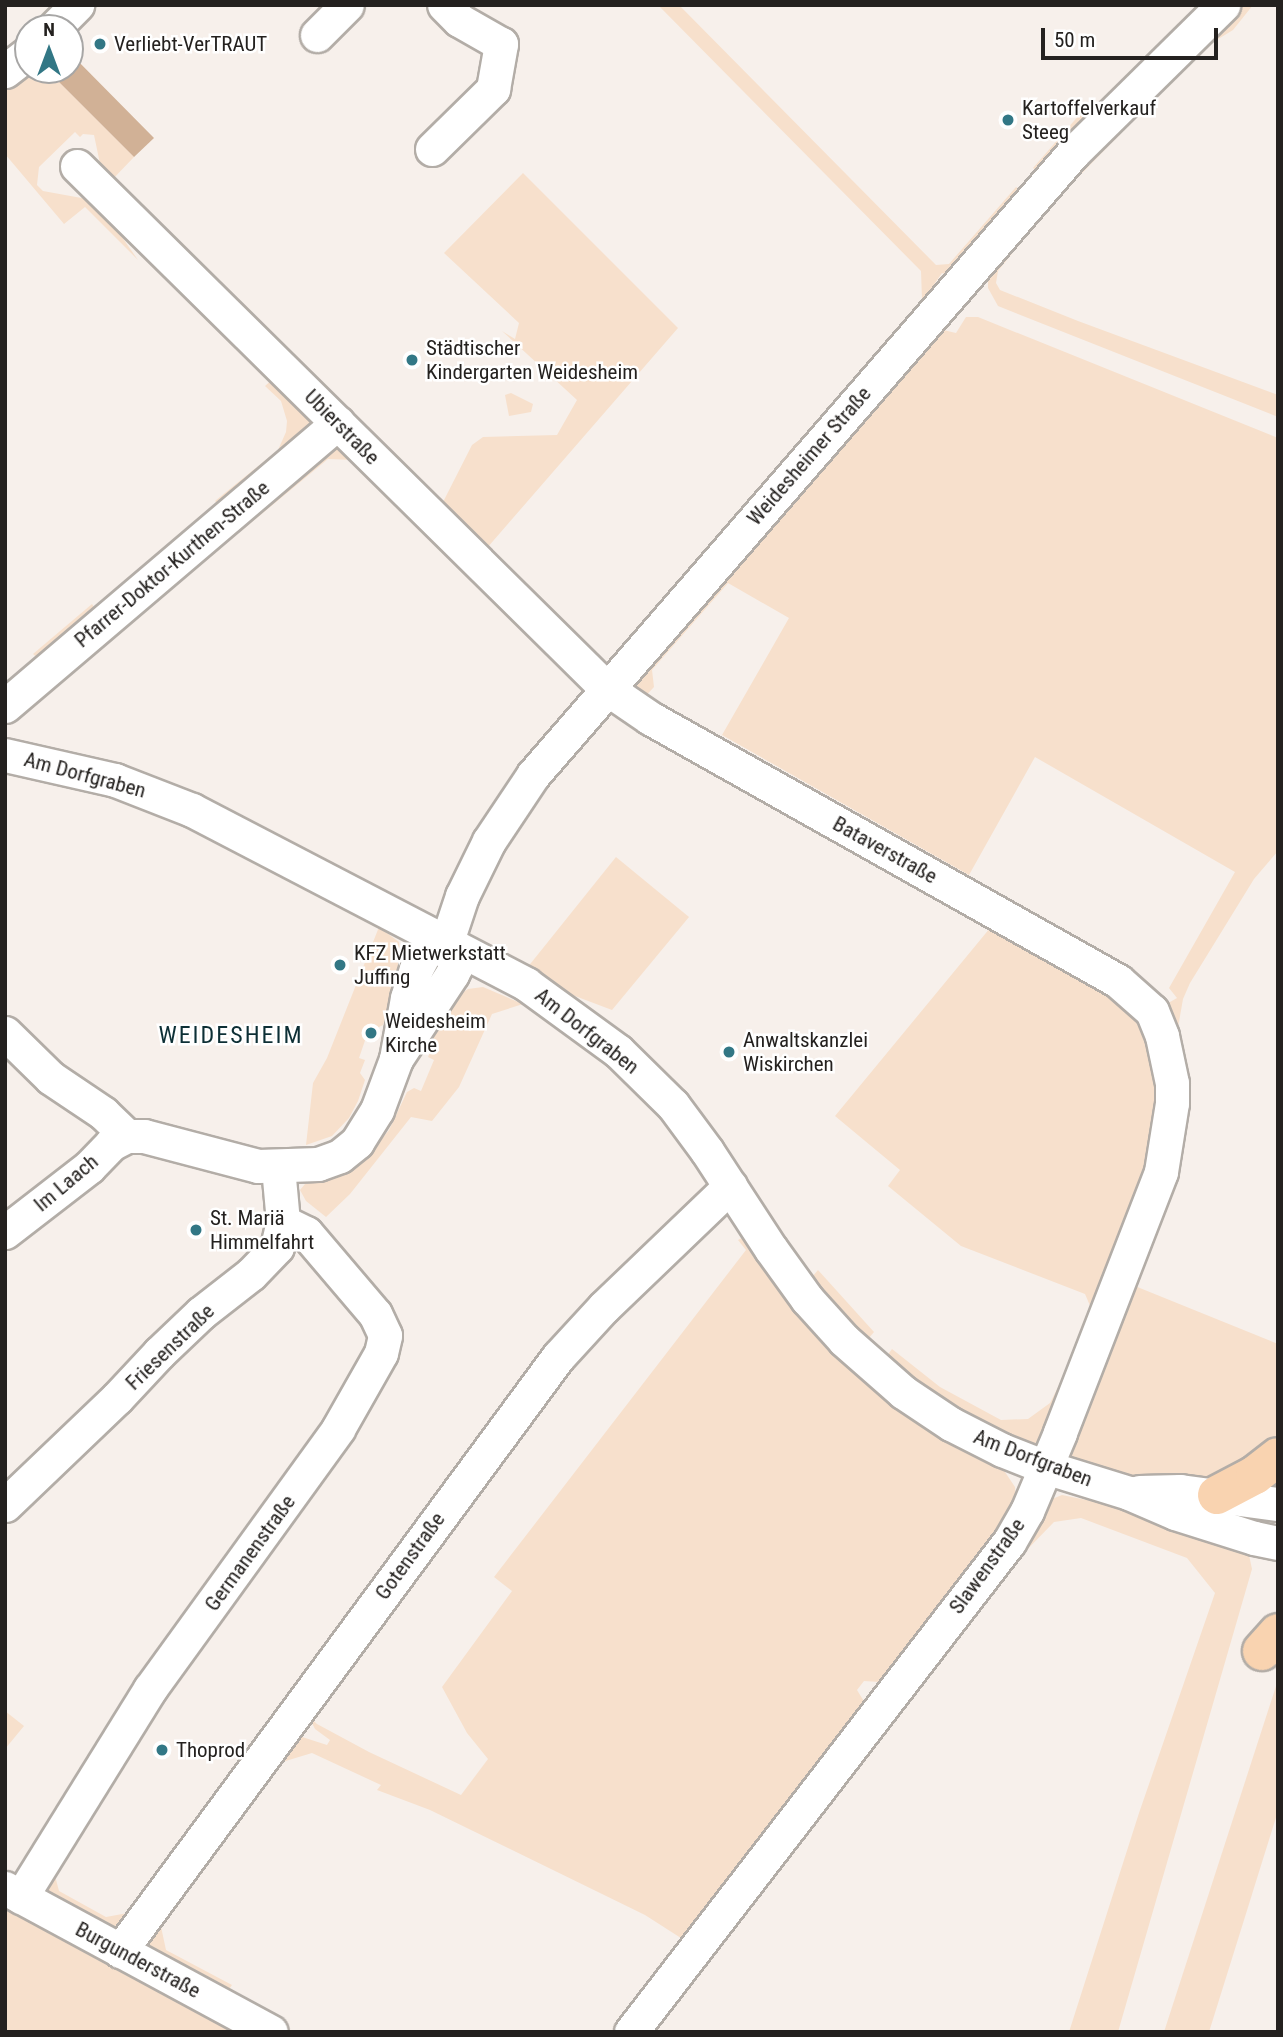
<!DOCTYPE html>
<html>
<head>
<meta charset="utf-8">
<style>
  body { margin:0 }
  #map { position:relative; width:1283px; height:2037px; overflow:hidden; background:#f7f0eb; font-family:"Roboto Condensed",sans-serif }
  div>[style] { position:absolute }
  .green>* { inset:0; background:#f7e0cc }
  .water>* { inset:0; background:#d1b196 }
  .roads { filter:drop-shadow(2px 0 #b3ada7) drop-shadow(-2px 0 #b3ada7) drop-shadow(0 2px #b3ada7) drop-shadow(0 -2px #b3ada7) }
  .minor>* { height:33px; margin:-16.5px; padding:0 16.5px; transform-origin:16.5px; border-radius:16.5px; background:#fff }
  .major>* { height:38px; margin:-19px; padding:0 19px; transform-origin:19px; border-radius:19px; background:#f9d3b0 }
  .dots>* { width:19px; height:19px; translate:-50% -50%; box-sizing:border-box; border:4px solid #fff; border-radius:50% }
  span { translate:-50% -50%; white-space:nowrap; text-align:center; line-height:1.15; -webkit-text-stroke:5px #fff; paint-order:stroke }
  .poi-label { font-size:21px; color:#24211f }
  .left { translate:0 -50%; text-align:left }
  .street-label { font-size:21px; color:#24211f }
  .quarter-label { font-size:24px; color:#0d2f35; letter-spacing:2px }
  .frame { position:absolute; inset:0; border:7px solid #24211f; pointer-events:none }
  .north { position:absolute; left:14px; top:14px; width:70px; height:70px; box-sizing:border-box; background:#fff; border:2px solid #a7a6a5; border-radius:50%; rotate:0deg; font-size:19px; font-weight:700; line-height:28px; text-align:center; color:#24211f }
  .north::after { content:''; display:block; margin:auto; width:24px; height:32px; background:#327785; clip-path:polygon(50% 0,100% 100%,50% 72%,0 100%) }
  .scale { position:absolute; left:1041px; top:28px; width:177px; height:32px; box-sizing:border-box; border:4px solid #24211f; border-top:0; padding-left:9px; font-size:21px; line-height:24px; white-space:nowrap; color:#24211f; -webkit-text-stroke:5px #fff; paint-order:stroke }
</style>
</head>
<body>
<div id="map">
  <div class="green">
    <div style="clip-path:polygon(658px 5px,679px 5px,936px 265px,949px 264px,1016px 187px,1023px 191px,948px 275px,942px 273px,933px 286px,936px 295px,809px 443px,799px 441px,922px 300px,921px 271px)"></div>
    <div style="clip-path:polygon(1235px 5px,1253px 5px,1233px 30px,1210px 44px,1162px 91px,1052px 204px,998px 271px,996px 283px,1000px 290px,1078px 321px,1278px 395px,1278px 417px,998px 306px,988px 288px,988px 266px)"></div>
    <div style="clip-path:polygon(28px 70px,47px 70px,134px 157px,110px 182px,103px 178px,94px 135px,83px 134px,80px 137px,75px 132px,39px 167px,37px 185px,43px 191px,87px 199px,117px 230px,138px 260px,85px 207px,64px 224px,5px 154px,5px 89px)"></div>
    <div style="clip-path:polygon(1087px 106px,1093px 112px,1039px 172px,1033px 168px)"></div>
    <div style="clip-path:polygon(523px 173px,678px 328px,487px 548px,442px 504px,472px 445px,483px 437px,557px 435px,577px 400px,502px 331px,515px 339px,519px 323px,444px 253px)"></div>
    <div style="clip-path:polygon(966px 317px,978px 317px,1278px 438px,1278px 851px,1254px 879px,1190px 983px,1183px 999px,1176px 1039px,1163px 1006px,1177px 998px,1169px 988px,1235px 872px,1035px 757px,969px 875px,722px 735px,789px 618px,728px 583px,652px 670px,654px 687px,640px 702px,630px 680px,939px 329px,956px 333px)"></div>
    <div style="clip-path:polygon(275px 377px,315px 421px,224px 510px,215px 501px,278px 450px,286px 432px,287px 421px,281px 401px,265px 386px)"></div>
    <div style="clip-path:polygon(511px 393px,533px 404px,531px 412px,509px 416px,505px 395px)"></div>
    <div style="clip-path:polygon(341px 445px,355px 460px,328px 459px,241px 531px,236px 521px,322px 449px)"></div>
    <div style="clip-path:polygon(209px 545px,221px 548px,66px 677px,60px 671px)"></div>
    <div style="clip-path:polygon(92px 604px,99px 615px,43px 663px,33px 654px)"></div>
    <div style="clip-path:polygon(616px 857px,689px 917px,612px 1010px,567px 993px,527px 968px)"></div>
    <div style="clip-path:polygon(995px 922px,1140px 1009px,1166px 1111px,1094px 1315px,1085px 1294px,961px 1246px,888px 1186px,900px 1170px,835px 1116px)"></div>
    <div style="clip-path:polygon(379px 927px,399px 942px,401px 969px,383px 1025px,377px 1028px,370px 1026px,359px 1058px,365px 1060px,360px 1073px,365px 1080px,358px 1101px,349px 1118px,332px 1136px,306px 1145px,313px 1083px,327px 1058px)"></div>
    <div style="clip-path:polygon(483px 987px,523px 1004px,492px 1014px,459px 1087px,432px 1121px,411px 1117px,350px 1194px,326px 1217px,306px 1201px,300px 1190px,305px 1184px,343px 1173px,367px 1157px,389px 1130px,407px 1092px,414px 1088px,421px 1091px,434px 1060px,428px 1057px,433px 1046px,432px 1034px,453px 999px,468px 989px)"></div>
    <div style="clip-path:polygon(747px 1235px,997px 1460px,1015px 1487px,1017px 1509px,880px 1682px,864px 1681px,857px 1690px,865px 1703px,684px 1940px,645px 1915px,430px 1810px,377px 1790px,381px 1785px,312px 1753px,279px 1763px,296px 1735px,327px 1745px,330px 1740px,315px 1729px,308px 1715px,317px 1724px,369px 1752px,461px 1795px,488px 1759px,467px 1733px,442px 1687px,512px 1591px,494px 1577px,746px 1250px,738px 1240px)"></div>
    <div style="clip-path:polygon(818px 1270px,874px 1332px,868px 1339px,812px 1277px)"></div>
    <div style="clip-path:polygon(1125px 1282px,1278px 1344px,1278px 1439px,1223px 1478px,1152px 1478px,1107px 1473px,1068px 1457px,1064px 1450px)"></div>
    <div style="clip-path:polygon(892px 1349px,940px 1387px,1001px 1420px,1028px 1419px,1050px 1403px,1076px 1352px,1044px 1439px,1031px 1445px,982px 1427px,883px 1361px)"></div>
    <div style="clip-path:polygon(1062px 1495px,1126px 1508px,1235px 1542px,1249px 1555px,1252px 1569px,1118px 2032px,1069px 2032px,1139px 1813px,1215px 1593px,1187px 1558px,1081px 1518px,1054px 1522px,986px 1592px,1047px 1501px)"></div>
    <div style="clip-path:polygon(1278px 1680px,1278px 1811px,1209px 2032px,1164px 2032px)"></div>
    <div style="clip-path:polygon(5px 1711px,24px 1726px,5px 1749px)"></div>
    <div style="clip-path:polygon(53px 1868px,59px 1891px,106px 1917px,133px 1912px,134px 1919px,108px 1935px,38px 1886px)"></div>
    <div style="clip-path:polygon(5px 1897px,256px 2032px,5px 2032px)"></div>
    <div style="clip-path:polygon(160px 1922px,166px 1950px,232px 1985px,223px 1998px,146px 1956px,142px 1943px)"></div>
  </div>
  <div class="water">
    <div style="clip-path:polygon(70px 53px,154px 138px,134px 157px,47px 70px,70px 70px)"></div>
  </div>
  <div class="roads">
    <div class="minor">
      <div style="left:54px;top:28px;width:33px;rotate:-45deg"></div>
      <div style="left:317px;top:35px;width:42px;rotate:-45deg"></div>
      <div style="left:5px;top:71px;width:29px;rotate:-38deg"></div>
      <div style="left:432px;top:149px;width:86px;rotate:-44.5deg"></div>
      <div style="left:493px;top:89px;width:46px;rotate:-79.9deg"></div>
      <div style="left:501px;top:44px;width:48px;rotate:-150.3deg"></div>
      <div style="left:459px;top:20px;width:21px;rotate:-135deg"></div>
      <div style="left:77px;top:166px;width:743px;rotate:44.62deg"></div>
      <div style="left:606px;top:688px;width:53px;rotate:34.3deg"></div>
      <div style="left:650px;top:718px;width:537px;rotate:29.33deg"></div>
      <div style="left:1118px;top:981px;width:45px;rotate:41.4deg"></div>
      <div style="left:1152px;top:1011px;width:27px;rotate:68deg"></div>
      <div style="left:1162px;top:1036px;width:48px;rotate:78deg"></div>
      <div style="left:1172px;top:1083px;width:20px;rotate:90deg"></div>
      <div style="left:1172px;top:1103px;width:70px;rotate:99.1deg"></div>
      <div style="left:1161px;top:1172px;width:280px;rotate:111.2deg"></div>
      <div style="left:1060px;top:1433px;width:85px;rotate:112.9deg"></div>
      <div style="left:1027px;top:1511px;width:36px;rotate:120deg"></div>
      <div style="left:1009px;top:1542px;width:619px;rotate:127.65deg"></div>
      <div style="left:5px;top:706px;width:437px;rotate:-40.4deg"></div>
      <div style="left:5px;top:755px;width:113px;rotate:12.8deg"></div>
      <div style="left:115px;top:780px;width:83px;rotate:21.3deg"></div>
      <div style="left:192px;top:810px;width:377px;rotate:27.5deg"></div>
      <div style="left:526px;top:984px;width:114px;rotate:36.1deg"></div>
      <div style="left:618px;top:1051px;width:77px;rotate:44.5deg"></div>
      <div style="left:673px;top:1105px;width:57px;rotate:53.5deg"></div>
      <div style="left:707px;top:1151px;width:117px;rotate:56.9deg"></div>
      <div style="left:771px;top:1249px;width:62px;rotate:54.2deg"></div>
      <div style="left:807px;top:1299px;width:55px;rotate:47.9deg"></div>
      <div style="left:844px;top:1340px;width:79px;rotate:41.4deg"></div>
      <div style="left:903px;top:1392px;width:58px;rotate:33.7deg"></div>
      <div style="left:951px;top:1424px;width:57px;rotate:27deg"></div>
      <div style="left:1002px;top:1450px;width:46px;rotate:21.6deg"></div>
      <div style="left:1045px;top:1467px;width:88px;rotate:17.2deg"></div>
      <div style="left:1129px;top:1493px;width:50px;rotate:23.5deg"></div>
      <div style="left:1175px;top:1513px;width:83px;rotate:17.6deg"></div>
      <div style="left:1254px;top:1538px;width:25px;rotate:12deg"></div>
      <div style="left:5px;top:1033px;width:64px;rotate:44.4deg"></div>
      <div style="left:51px;top:1078px;width:63px;rotate:33.9deg"></div>
      <div style="left:103px;top:1113px;width:33px;rotate:44deg"></div>
      <div style="left:396px;top:1059px;width:102px;rotate:-56.6deg"></div>
      <div style="left:452px;top:974px;width:9px;rotate:-63deg"></div>
      <div style="left:456px;top:966px;width:24px;rotate:-114deg"></div>
      <div style="left:446px;top:944px;width:51px;rotate:-71.6deg"></div>
      <div style="left:462px;top:896px;width:61px;rotate:-63.9deg"></div>
      <div style="left:489px;top:841px;width:79px;rotate:-56.3deg"></div>
      <div style="left:533px;top:775px;width:824px;rotate:-49.04deg"></div>
      <div style="left:1073px;top:153px;width:211px;rotate:-44.6deg"></div>
      <div style="left:5px;top:1232px;width:106px;rotate:-37.7deg"></div>
      <div style="left:89px;top:1167px;width:32px;rotate:-46deg"></div>
      <div style="left:111px;top:1144px;width:18px;rotate:-27deg"></div>
      <div style="left:127px;top:1136px;width:17px"></div>
      <div style="left:144px;top:1136px;width:118px;rotate:14.7deg"></div>
      <div style="left:258px;top:1166px;width:60px;rotate:-1.9deg"></div>
      <div style="left:318px;top:1164px;width:23px;rotate:-20deg"></div>
      <div style="left:340px;top:1156px;width:22px;rotate:-39deg"></div>
      <div style="left:357px;top:1142px;width:38px;rotate:-58deg"></div>
      <div style="left:377px;top:1110px;width:54px;rotate:-69.6deg"></div>
      <div style="left:396px;top:1059px;width:62px;rotate:-79.8deg"></div>
      <div style="left:407px;top:998px;width:30px;rotate:-73deg"></div>
      <div style="left:416px;top:969px;width:19px;rotate:-62deg"></div>
      <div style="left:425px;top:952px;width:22px;rotate:-21deg"></div>
      <div style="left:1139px;top:1492px;width:41px;rotate:-1.4deg"></div>
      <div style="left:1180px;top:1491px;width:99px;rotate:7.6deg"></div>
      <div style="left:5px;top:1505px;width:155px;rotate:-43.7deg"></div>
      <div style="left:117px;top:1398px;width:62px;rotate:-47deg"></div>
      <div style="left:159px;top:1353px;width:58px;rotate:-43.6deg"></div>
      <div style="left:201px;top:1313px;width:63px;rotate:-38deg"></div>
      <div style="left:251px;top:1274px;width:37px;rotate:-46deg"></div>
      <div style="left:277px;top:1247px;width:26px;rotate:-77deg"></div>
      <div style="left:283px;top:1222px;width:55px;rotate:-95.2deg"></div>
      <div style="left:5px;top:1888px;width:302px;rotate:28.4deg"></div>
      <div style="left:21px;top:1897px;width:245px;rotate:-58.2deg"></div>
      <div style="left:150px;top:1689px;width:321px;rotate:-54.1deg"></div>
      <div style="left:338px;top:1429px;width:87px;rotate:-60.5deg"></div>
      <div style="left:381px;top:1353px;width:18px;rotate:-77deg"></div>
      <div style="left:385px;top:1335px;width:23px;rotate:-115deg"></div>
      <div style="left:375px;top:1314px;width:106px;rotate:-130.4deg"></div>
      <div style="left:306px;top:1233px;width:25px;rotate:-154deg"></div>
      <div style="left:120px;top:1951px;width:738px;rotate:-53.6deg"></div>
      <div style="left:558px;top:1357px;width:68px;rotate:-47.4deg"></div>
      <div style="left:604px;top:1307px;width:175px;rotate:-43.8deg"></div>
    </div>
    <div class="major">
      <div style="left:1217px;top:1495px;width:43px;rotate:-27.8deg"></div>
      <div style="left:1255px;top:1475px;width:29px;rotate:-38deg"></div>
      <div style="left:1262px;top:1651px;width:24px;rotate:-48deg"></div>
    </div>
  </div>
  <div class="dots">
    <div style="left:100px;top:44px;background:#327785"></div>
    <div style="left:1008px;top:120px;background:#327785"></div>
    <div style="left:412px;top:360px;background:#327785"></div>
    <div style="left:340px;top:965px;background:#327785"></div>
    <div style="left:371px;top:1033px;background:#327785"></div>
    <div style="left:729px;top:1052px;background:#327785"></div>
    <div style="left:196px;top:1230px;background:#327785"></div>
    <div style="left:162px;top:1750px;background:#327785"></div>
  </div>
  <div class="poi-label">
    <span class="left" style="left:114px;top:44px">Verliebt-VerTRAUT</span>
    <span class="left" style="left:1022px;top:120px">Kartoffelverkauf<br>Steeg</span>
    <span class="left" style="left:426px;top:360px">Städtischer<br>Kindergarten Weidesheim</span>
    <span class="left" style="left:354px;top:965px">KFZ Mietwerkstatt<br>Juffing</span>
    <span class="left" style="left:385px;top:1033px">Weidesheim<br>Kirche</span>
    <span class="left" style="left:743px;top:1052px">Anwaltskanzlei<br>Wiskirchen</span>
    <span class="left" style="left:210px;top:1230px">St. Mariä<br>Himmelfahrt</span>
    <span class="left" style="left:176px;top:1750px">Thoprod</span>
  </div>
  <div class="street-label">
    <span style="left:342px;top:427px;rotate:45deg">Ubierstraße</span>
    <span style="left:809px;top:456px;rotate:-49deg">Weidesheimer Straße</span>
    <span style="left:172px;top:564px;rotate:-40deg">Pfarrer-Doktor-Kurthen-Straße</span>
    <span style="left:85px;top:775px;rotate:15deg">Am Dorfgraben</span>
    <span style="left:885px;top:850px;rotate:29deg">Bataverstraße</span>
    <span style="left:587px;top:1031px;rotate:38deg">Am Dorfgraben</span>
    <span style="left:66px;top:1183px;rotate:-40deg">Im Laach</span>
    <span style="left:170px;top:1347px;rotate:-44deg">Friesenstraße</span>
    <span style="left:1033px;top:1458px;rotate:21deg">Am Dorfgraben</span>
    <span style="left:250px;top:1553px;rotate:-54deg">Germanenstraße</span>
    <span style="left:410px;top:1556px;rotate:-54deg">Gotenstraße</span>
    <span style="left:987px;top:1566px;rotate:-54deg">Slawenstraße</span>
    <span style="left:138px;top:1960px;rotate:28deg">Burgunderstraße</span>
  </div>
  <div class="quarter-label">
    <span style="left:231px;top:1036px">WEIDESHEIM</span>
  </div>
  <div class="frame"></div>
  <div class="north">N</div>
  <div class="scale">50 m</div>
</div>
</body>
</html>
